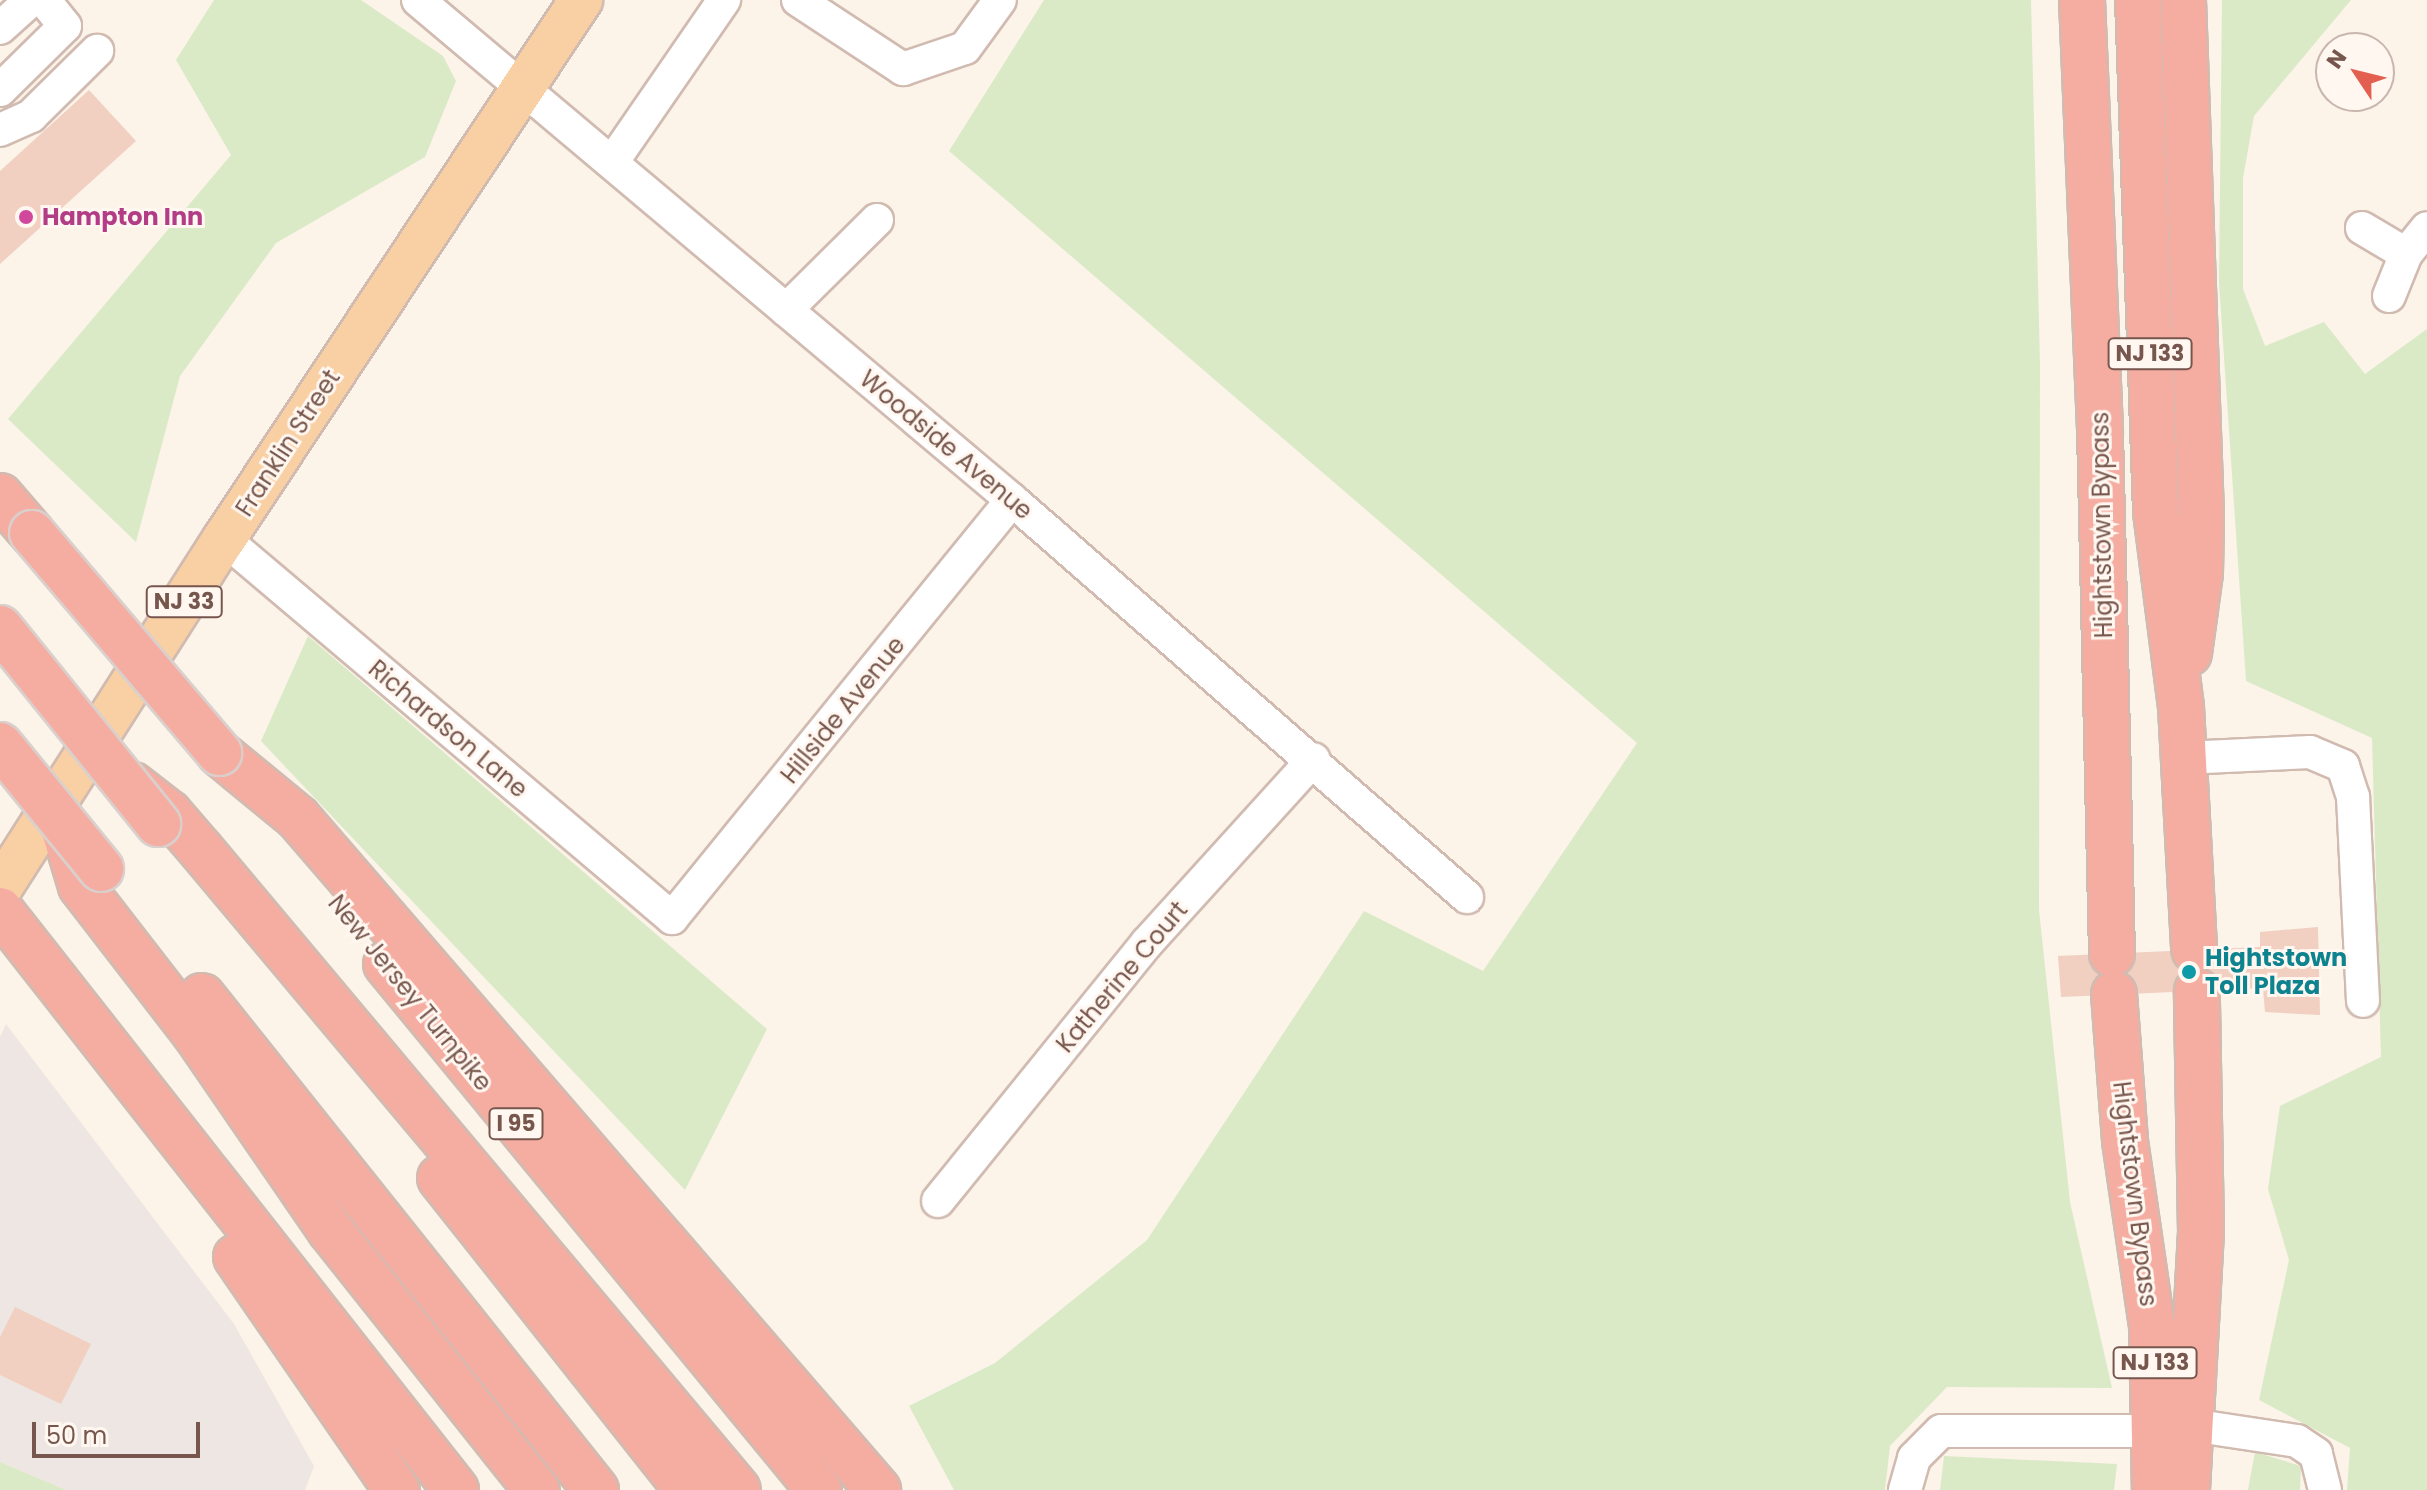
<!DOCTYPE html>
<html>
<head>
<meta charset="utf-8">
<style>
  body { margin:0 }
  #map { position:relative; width:2427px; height:1490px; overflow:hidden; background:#fcf3e9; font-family:Poppins,sans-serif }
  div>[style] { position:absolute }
  .industrial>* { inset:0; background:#ede6e2 }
  .green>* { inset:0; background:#daeac7 }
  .building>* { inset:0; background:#f1cfc1 }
  .roads { filter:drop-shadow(2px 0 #d1bbb1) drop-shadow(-2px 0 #d1bbb1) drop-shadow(0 2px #d1bbb1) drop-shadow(0 -2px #d1bbb1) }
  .minor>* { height:32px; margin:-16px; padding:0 16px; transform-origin:16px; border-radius:16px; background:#fff }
  .major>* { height:42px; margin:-21px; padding:0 21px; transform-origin:21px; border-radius:21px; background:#f9cfa4 }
  .highway>* { height:44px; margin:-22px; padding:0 22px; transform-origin:22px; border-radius:22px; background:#f5ada2 }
  .bridges { filter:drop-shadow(2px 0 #d9d0cd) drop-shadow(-2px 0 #d9d0cd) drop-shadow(0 2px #d9d0cd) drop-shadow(0 -2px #d9d0cd) }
  .highway-bridge>* { height:44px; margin:-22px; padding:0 22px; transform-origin:22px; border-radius:22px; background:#f5ada2 }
  .dots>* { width:22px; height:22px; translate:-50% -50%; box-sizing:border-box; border:4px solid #fff7f0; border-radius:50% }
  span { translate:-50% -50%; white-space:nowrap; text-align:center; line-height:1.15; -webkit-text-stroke:6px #fff7f0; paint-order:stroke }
  .shield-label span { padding:2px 6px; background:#fff7f0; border:2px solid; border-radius:6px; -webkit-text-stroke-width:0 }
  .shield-label { font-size:22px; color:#77574d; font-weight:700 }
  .hotel-label { font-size:24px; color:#b23c85; font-weight:700 }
  .left { translate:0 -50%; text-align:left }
  .street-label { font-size:24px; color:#77574d }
  .culture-label { font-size:24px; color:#0d838f; font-weight:700 }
  .north { position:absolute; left:2315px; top:32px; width:80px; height:80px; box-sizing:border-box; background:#fff7f0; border:2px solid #c9b7af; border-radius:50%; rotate:305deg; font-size:22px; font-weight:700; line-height:32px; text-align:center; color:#77574d }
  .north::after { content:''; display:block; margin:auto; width:28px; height:36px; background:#e36051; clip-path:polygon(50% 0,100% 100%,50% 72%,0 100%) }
  .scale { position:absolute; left:32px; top:1422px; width:168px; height:36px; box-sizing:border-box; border:4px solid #77574d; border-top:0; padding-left:10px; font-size:24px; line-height:28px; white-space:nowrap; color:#77574d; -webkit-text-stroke:6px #fff7f0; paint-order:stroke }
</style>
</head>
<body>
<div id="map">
  <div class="industrial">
    <div style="clip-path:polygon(6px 1024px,234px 1324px,314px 1466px,305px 1490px,66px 1490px,0 1462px,0 1037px)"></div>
  </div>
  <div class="green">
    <div style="clip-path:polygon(214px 0,361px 0,443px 56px,456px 81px,425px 157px,276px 243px,180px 376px,136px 542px,8px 419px,231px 155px,176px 60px)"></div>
    <div style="clip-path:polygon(1044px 0,2031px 0,2040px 364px,2039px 910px,2070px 1202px,2112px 1388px,1947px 1387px,1890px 1446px,1885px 1490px,954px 1490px,909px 1406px,995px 1363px,1147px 1240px,1364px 911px,1483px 971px,1637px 743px,949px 151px)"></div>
    <div style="clip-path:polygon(2222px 0,2351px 0,2254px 116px,2243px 178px,2243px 289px,2265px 346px,2324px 322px,2365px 374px,2427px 329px,2427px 1490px,2347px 1490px,2350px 1448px,2259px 1400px,2289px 1260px,2268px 1189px,2280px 1106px,2381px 1057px,2372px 738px,2246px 681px,2219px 283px)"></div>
    <div style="clip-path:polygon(308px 636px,767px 1029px,685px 1190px,261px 741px)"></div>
    <div style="clip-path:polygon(2255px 1452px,2301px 1466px,2300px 1490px,2248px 1490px)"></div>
    <div style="clip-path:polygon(1944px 1456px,2117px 1464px,2114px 1490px,1940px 1490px)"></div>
    <div style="clip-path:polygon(0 1462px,66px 1490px,0 1490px)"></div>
  </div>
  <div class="building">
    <div style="clip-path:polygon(89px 90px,136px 141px,0 264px,0 171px)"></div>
    <div style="clip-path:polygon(2318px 927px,2320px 1015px,2265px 1012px,2263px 988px,2061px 997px,2058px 956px,2260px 947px,2260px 932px)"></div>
    <div style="clip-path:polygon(15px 1307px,91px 1344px,61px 1404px,0 1375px,0 1337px)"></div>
  </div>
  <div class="roads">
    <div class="minor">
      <div style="left:418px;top:0;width:776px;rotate:40.09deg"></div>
      <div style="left:1012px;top:500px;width:604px;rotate:41.11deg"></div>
      <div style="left:798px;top:0;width:126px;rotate:33.3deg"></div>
      <div style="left:903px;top:69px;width:65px;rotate:-18.7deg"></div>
      <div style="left:965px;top:48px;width:59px;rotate:-53.9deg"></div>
      <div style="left:0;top:28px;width:42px;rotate:-42.1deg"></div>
      <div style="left:0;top:90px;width:91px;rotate:-44.6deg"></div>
      <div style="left:65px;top:26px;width:33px;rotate:-129deg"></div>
      <div style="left:0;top:130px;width:34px;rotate:-24deg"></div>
      <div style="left:31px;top:116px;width:93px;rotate:-44.6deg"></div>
      <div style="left:613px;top:161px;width:196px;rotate:-55.4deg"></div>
      <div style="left:2362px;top:228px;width:51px;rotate:30.6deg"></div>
      <div style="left:2389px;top:296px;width:45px;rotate:-68deg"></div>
      <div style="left:2406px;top:254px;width:33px;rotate:-51deg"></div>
      <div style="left:786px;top:310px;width:128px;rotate:-44.7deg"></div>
      <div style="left:224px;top:539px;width:587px;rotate:40.23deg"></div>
      <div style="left:672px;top:918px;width:539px;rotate:-50.88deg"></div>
      <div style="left:2184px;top:758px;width:126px;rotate:-2.7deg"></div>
      <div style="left:2310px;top:752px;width:36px;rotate:23deg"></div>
      <div style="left:2343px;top:766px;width:33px;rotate:72deg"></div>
      <div style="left:2353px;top:797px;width:204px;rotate:87.2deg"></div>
      <div style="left:938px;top:1201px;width:332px;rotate:-51deg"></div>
      <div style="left:1147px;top:943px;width:248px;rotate:-47.8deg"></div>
      <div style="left:2211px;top:1428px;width:87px;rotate:8.6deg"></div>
      <div style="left:2297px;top:1441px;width:23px;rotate:34deg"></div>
      <div style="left:2316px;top:1454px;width:37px;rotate:76deg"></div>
      <div style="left:1905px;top:1490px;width:33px;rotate:-74deg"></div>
      <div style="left:1914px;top:1458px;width:38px;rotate:-45deg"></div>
      <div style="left:1941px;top:1431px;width:217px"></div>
    </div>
    <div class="major">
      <div style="left:0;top:889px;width:416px;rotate:-57.4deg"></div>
      <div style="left:224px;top:539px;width:647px;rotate:-56.48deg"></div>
    </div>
    <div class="highway">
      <div style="left:2082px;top:0;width:430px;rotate:87.6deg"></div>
      <div style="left:2100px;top:430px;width:524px;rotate:88.69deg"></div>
      <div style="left:2138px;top:0;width:512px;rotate:87.99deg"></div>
      <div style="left:2156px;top:512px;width:197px;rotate:82.7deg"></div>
      <div style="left:2181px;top:707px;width:243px;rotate:86.9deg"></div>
      <div style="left:2183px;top:0;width:516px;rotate:88deg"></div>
      <div style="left:2201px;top:516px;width:57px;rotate:91deg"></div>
      <div style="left:2200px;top:573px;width:81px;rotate:97.8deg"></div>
      <div style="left:0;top:496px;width:49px;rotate:49.1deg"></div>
      <div style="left:219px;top:753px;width:102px;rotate:39.4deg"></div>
      <div style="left:298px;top:818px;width:888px;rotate:49.2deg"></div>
      <div style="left:133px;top:785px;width:46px;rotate:37.9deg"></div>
      <div style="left:169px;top:813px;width:49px;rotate:49.1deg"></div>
      <div style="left:201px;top:850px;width:835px;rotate:50deg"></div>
      <div style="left:61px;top:820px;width:69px;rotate:73.1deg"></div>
      <div style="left:81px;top:886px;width:185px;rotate:52.3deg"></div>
      <div style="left:194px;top:1032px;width:240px;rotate:55.5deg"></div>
      <div style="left:330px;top:1230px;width:332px;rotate:51.5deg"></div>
      <div style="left:0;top:910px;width:738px;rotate:51.83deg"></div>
      <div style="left:386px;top:964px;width:681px;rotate:50.54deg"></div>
      <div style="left:2114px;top:994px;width:147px;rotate:85.7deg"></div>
      <div style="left:2125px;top:1141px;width:186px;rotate:81.7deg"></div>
      <div style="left:2152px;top:1325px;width:165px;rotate:89deg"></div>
      <div style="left:202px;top:996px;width:632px;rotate:51.43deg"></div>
      <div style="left:440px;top:1178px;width:398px;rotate:51.6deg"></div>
      <div style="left:236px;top:1257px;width:283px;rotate:55.4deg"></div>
      <div style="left:2187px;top:1490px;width:258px;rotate:-86.9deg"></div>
      <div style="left:2201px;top:1232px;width:241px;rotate:-91deg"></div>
    </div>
  </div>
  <div class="bridges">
    <div class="highway-bridge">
      <div style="left:32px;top:533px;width:289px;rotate:49.6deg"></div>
      <div style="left:0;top:628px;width:252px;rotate:51.1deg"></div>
      <div style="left:0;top:745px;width:160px;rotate:50.8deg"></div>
    </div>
  </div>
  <div class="dots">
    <div style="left:26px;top:217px;background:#d1479c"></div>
    <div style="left:2189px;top:972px;background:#0f9aa8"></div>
  </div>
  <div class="shield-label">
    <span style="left:2150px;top:354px">NJ 133</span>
    <span style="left:184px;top:602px">NJ 33</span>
    <span style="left:516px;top:1124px">I 95</span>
    <span style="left:2155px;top:1363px">NJ 133</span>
  </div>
  <div class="hotel-label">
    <span class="left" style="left:42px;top:217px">Hampton Inn</span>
  </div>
  <div class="street-label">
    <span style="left:288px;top:443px;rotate:-57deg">Franklin Street</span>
    <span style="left:946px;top:445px;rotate:40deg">Woodside Avenue</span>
    <span style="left:2102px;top:525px;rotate:-91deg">Hightstown Bypass</span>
    <span style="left:843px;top:710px;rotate:-51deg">Hillside Avenue</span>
    <span style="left:448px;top:729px;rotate:40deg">Richardson Lane</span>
    <span style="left:1122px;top:977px;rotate:-50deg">Katherine Court</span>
    <span style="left:410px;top:993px;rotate:51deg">New Jersey Turnpike</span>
    <span style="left:2135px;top:1194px;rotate:83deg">Hightstown Bypass</span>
  </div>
  <div class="culture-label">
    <span class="left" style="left:2205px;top:972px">Hightstown<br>Toll Plaza</span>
  </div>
  <div class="north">N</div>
  <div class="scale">50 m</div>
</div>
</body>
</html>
